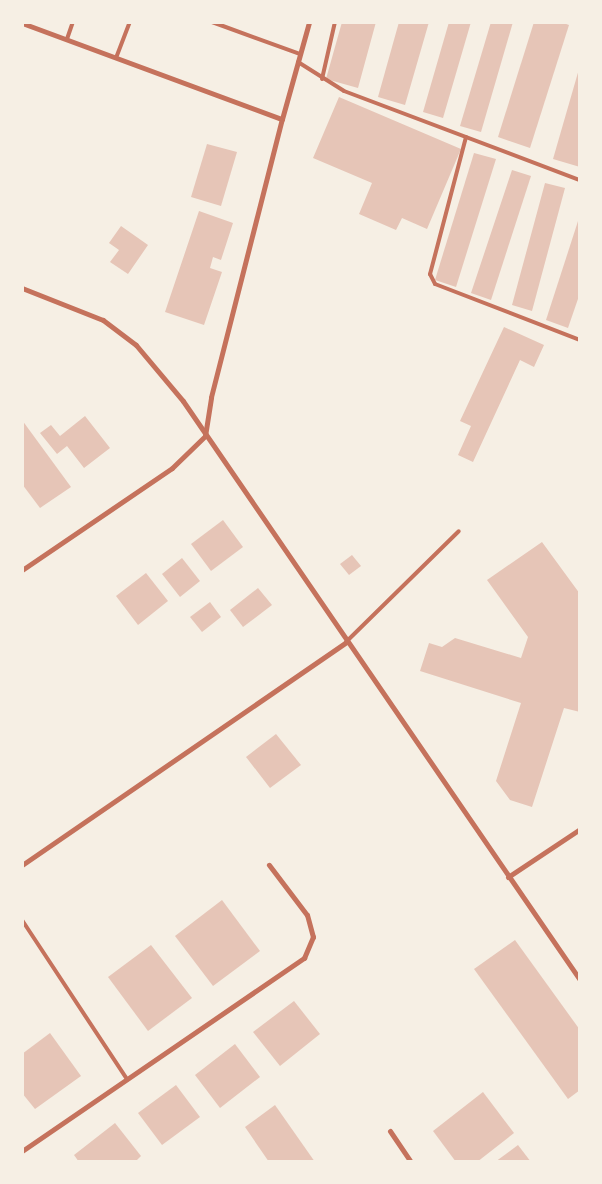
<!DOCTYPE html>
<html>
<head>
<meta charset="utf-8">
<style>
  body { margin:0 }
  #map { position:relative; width:602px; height:1184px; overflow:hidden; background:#f6efe4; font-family:Lato,sans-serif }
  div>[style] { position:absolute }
  .building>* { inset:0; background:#e6c5b7 }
  .service>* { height:4px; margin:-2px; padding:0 2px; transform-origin:2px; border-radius:2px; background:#c5725c }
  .minor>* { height:5px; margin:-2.5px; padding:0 2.5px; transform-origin:2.5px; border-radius:2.5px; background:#c5725c }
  span { translate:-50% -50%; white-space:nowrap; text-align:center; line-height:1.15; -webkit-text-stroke:4.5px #f6efe4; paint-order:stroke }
  .frame { position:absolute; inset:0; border:24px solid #f6efe4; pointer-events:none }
</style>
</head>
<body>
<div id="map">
  <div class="building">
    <div style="clip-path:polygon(342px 22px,376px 22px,358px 88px,326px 79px)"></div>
    <div style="clip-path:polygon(399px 22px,429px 22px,405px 105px,378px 97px)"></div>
    <div style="clip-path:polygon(449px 22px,471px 22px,443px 118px,423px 112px)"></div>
    <div style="clip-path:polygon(491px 22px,513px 22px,481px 132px,460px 126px)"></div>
    <div style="clip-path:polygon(534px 22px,561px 22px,569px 25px,530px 148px,498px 137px)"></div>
    <div style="clip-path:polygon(579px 69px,580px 69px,580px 167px,553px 159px)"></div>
    <div style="clip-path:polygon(339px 97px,461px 149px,427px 229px,402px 218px,396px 230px,359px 214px,372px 183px,313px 158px)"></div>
    <div style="clip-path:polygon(207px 144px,237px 152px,221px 206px,191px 197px)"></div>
    <div style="clip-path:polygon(474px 153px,496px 159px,456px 287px,435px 280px)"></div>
    <div style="clip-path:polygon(512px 170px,531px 176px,491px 300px,471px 293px)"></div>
    <div style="clip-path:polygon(545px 183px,565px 188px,532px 311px,512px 305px)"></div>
    <div style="clip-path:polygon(199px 211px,233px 223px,221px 260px,213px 257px,210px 268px,222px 272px,204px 325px,165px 312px)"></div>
    <div style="clip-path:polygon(579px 218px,580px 293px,568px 328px,546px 320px)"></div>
    <div style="clip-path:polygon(121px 226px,148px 245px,128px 274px,110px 262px,119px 250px,109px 243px)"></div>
    <div style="clip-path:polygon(504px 327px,544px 345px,534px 367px,520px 360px,473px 462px,458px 455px,471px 426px,460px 421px)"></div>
    <div style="clip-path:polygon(85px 416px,110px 448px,84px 468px,67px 446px,57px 454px,40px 433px,51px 425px,60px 436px)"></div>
    <div style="clip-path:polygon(22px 420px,71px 487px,40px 508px,22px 484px)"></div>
    <div style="clip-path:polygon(223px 520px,243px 547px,211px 571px,191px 544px)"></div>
    <div style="clip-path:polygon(542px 542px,580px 594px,580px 712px,564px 708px,532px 807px,510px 800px,496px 781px,521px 703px,420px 671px,429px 643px,442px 647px,455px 638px,521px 658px,528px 637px,487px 580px)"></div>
    <div style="clip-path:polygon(352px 555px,361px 566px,349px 575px,340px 564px)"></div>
    <div style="clip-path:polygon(182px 558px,200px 581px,180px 597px,162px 574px)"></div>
    <div style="clip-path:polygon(146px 573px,168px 601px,138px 625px,116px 596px)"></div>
    <div style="clip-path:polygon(258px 588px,272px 605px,243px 627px,230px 610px)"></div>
    <div style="clip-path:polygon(210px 602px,221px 617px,202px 632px,190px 617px)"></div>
    <div style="clip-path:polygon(276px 734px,301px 765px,270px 788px,246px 757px)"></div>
    <div style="clip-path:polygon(222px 900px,260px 951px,213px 986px,175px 936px)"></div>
    <div style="clip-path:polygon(515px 940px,580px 1030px,580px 1090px,568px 1099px,474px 969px)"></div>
    <div style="clip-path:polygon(151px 945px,192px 998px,148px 1031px,108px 977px)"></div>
    <div style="clip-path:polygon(294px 1001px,320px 1034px,280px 1066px,253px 1032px)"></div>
    <div style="clip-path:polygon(50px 1033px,81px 1076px,35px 1109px,22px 1093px,22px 1054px)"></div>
    <div style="clip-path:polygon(235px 1044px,260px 1077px,220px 1108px,195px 1075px)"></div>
    <div style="clip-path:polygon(176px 1085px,200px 1117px,162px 1145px,138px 1113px)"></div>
    <div style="clip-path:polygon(483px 1092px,514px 1133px,477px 1162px,456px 1162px,433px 1131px)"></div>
    <div style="clip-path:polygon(275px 1105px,315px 1162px,269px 1162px,245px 1127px)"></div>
    <div style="clip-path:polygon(115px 1123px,141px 1156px,135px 1162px,79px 1162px,74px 1155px)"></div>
    <div style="clip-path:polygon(518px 1145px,531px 1162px,495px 1162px)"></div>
  </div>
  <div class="service">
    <div style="left:212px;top:22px;width:94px;rotate:20deg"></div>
    <div style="left:67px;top:39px;width:18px;rotate:-71deg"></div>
    <div style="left:116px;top:58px;width:39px;rotate:-69deg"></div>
    <div style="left:298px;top:62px;width:54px;rotate:32.2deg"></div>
    <div style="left:344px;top:91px;width:252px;rotate:20.7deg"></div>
    <div style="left:322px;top:79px;width:58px;rotate:-77.2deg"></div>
    <div style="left:466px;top:137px;width:142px;rotate:104.7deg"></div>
    <div style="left:430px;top:274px;width:11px;rotate:63deg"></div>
    <div style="left:435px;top:284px;width:155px;rotate:21.1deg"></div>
    <div style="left:346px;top:642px;width:158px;rotate:-44.5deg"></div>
    <div style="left:22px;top:920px;width:191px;rotate:56.6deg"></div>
  </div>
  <div class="minor">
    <div style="left:22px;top:23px;width:277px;rotate:20.3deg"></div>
    <div style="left:22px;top:288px;width:87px;rotate:21.6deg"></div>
    <div style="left:103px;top:320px;width:41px;rotate:37.1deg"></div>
    <div style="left:136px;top:345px;width:73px;rotate:50deg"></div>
    <div style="left:183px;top:401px;width:702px;rotate:55.56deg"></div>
    <div style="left:22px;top:570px;width:181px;rotate:-34.2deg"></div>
    <div style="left:172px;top:468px;width:46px;rotate:-44.1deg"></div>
    <div style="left:205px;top:436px;width:39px;rotate:-81deg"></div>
    <div style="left:211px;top:397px;width:287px;rotate:-75.7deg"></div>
    <div style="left:282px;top:119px;width:101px;rotate:-74.4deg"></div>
    <div style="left:22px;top:865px;width:393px;rotate:-34.5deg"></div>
    <div style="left:508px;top:877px;width:87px;rotate:-33.7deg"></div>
    <div style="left:390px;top:1131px;width:37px;rotate:56deg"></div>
    <div style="left:22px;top:1151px;width:342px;rotate:-34.4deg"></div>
    <div style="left:304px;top:958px;width:23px;rotate:-67deg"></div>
    <div style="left:313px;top:937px;width:23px;rotate:-105deg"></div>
    <div style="left:307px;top:915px;width:63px;rotate:-127.2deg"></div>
  </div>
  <div class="frame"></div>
</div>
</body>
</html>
